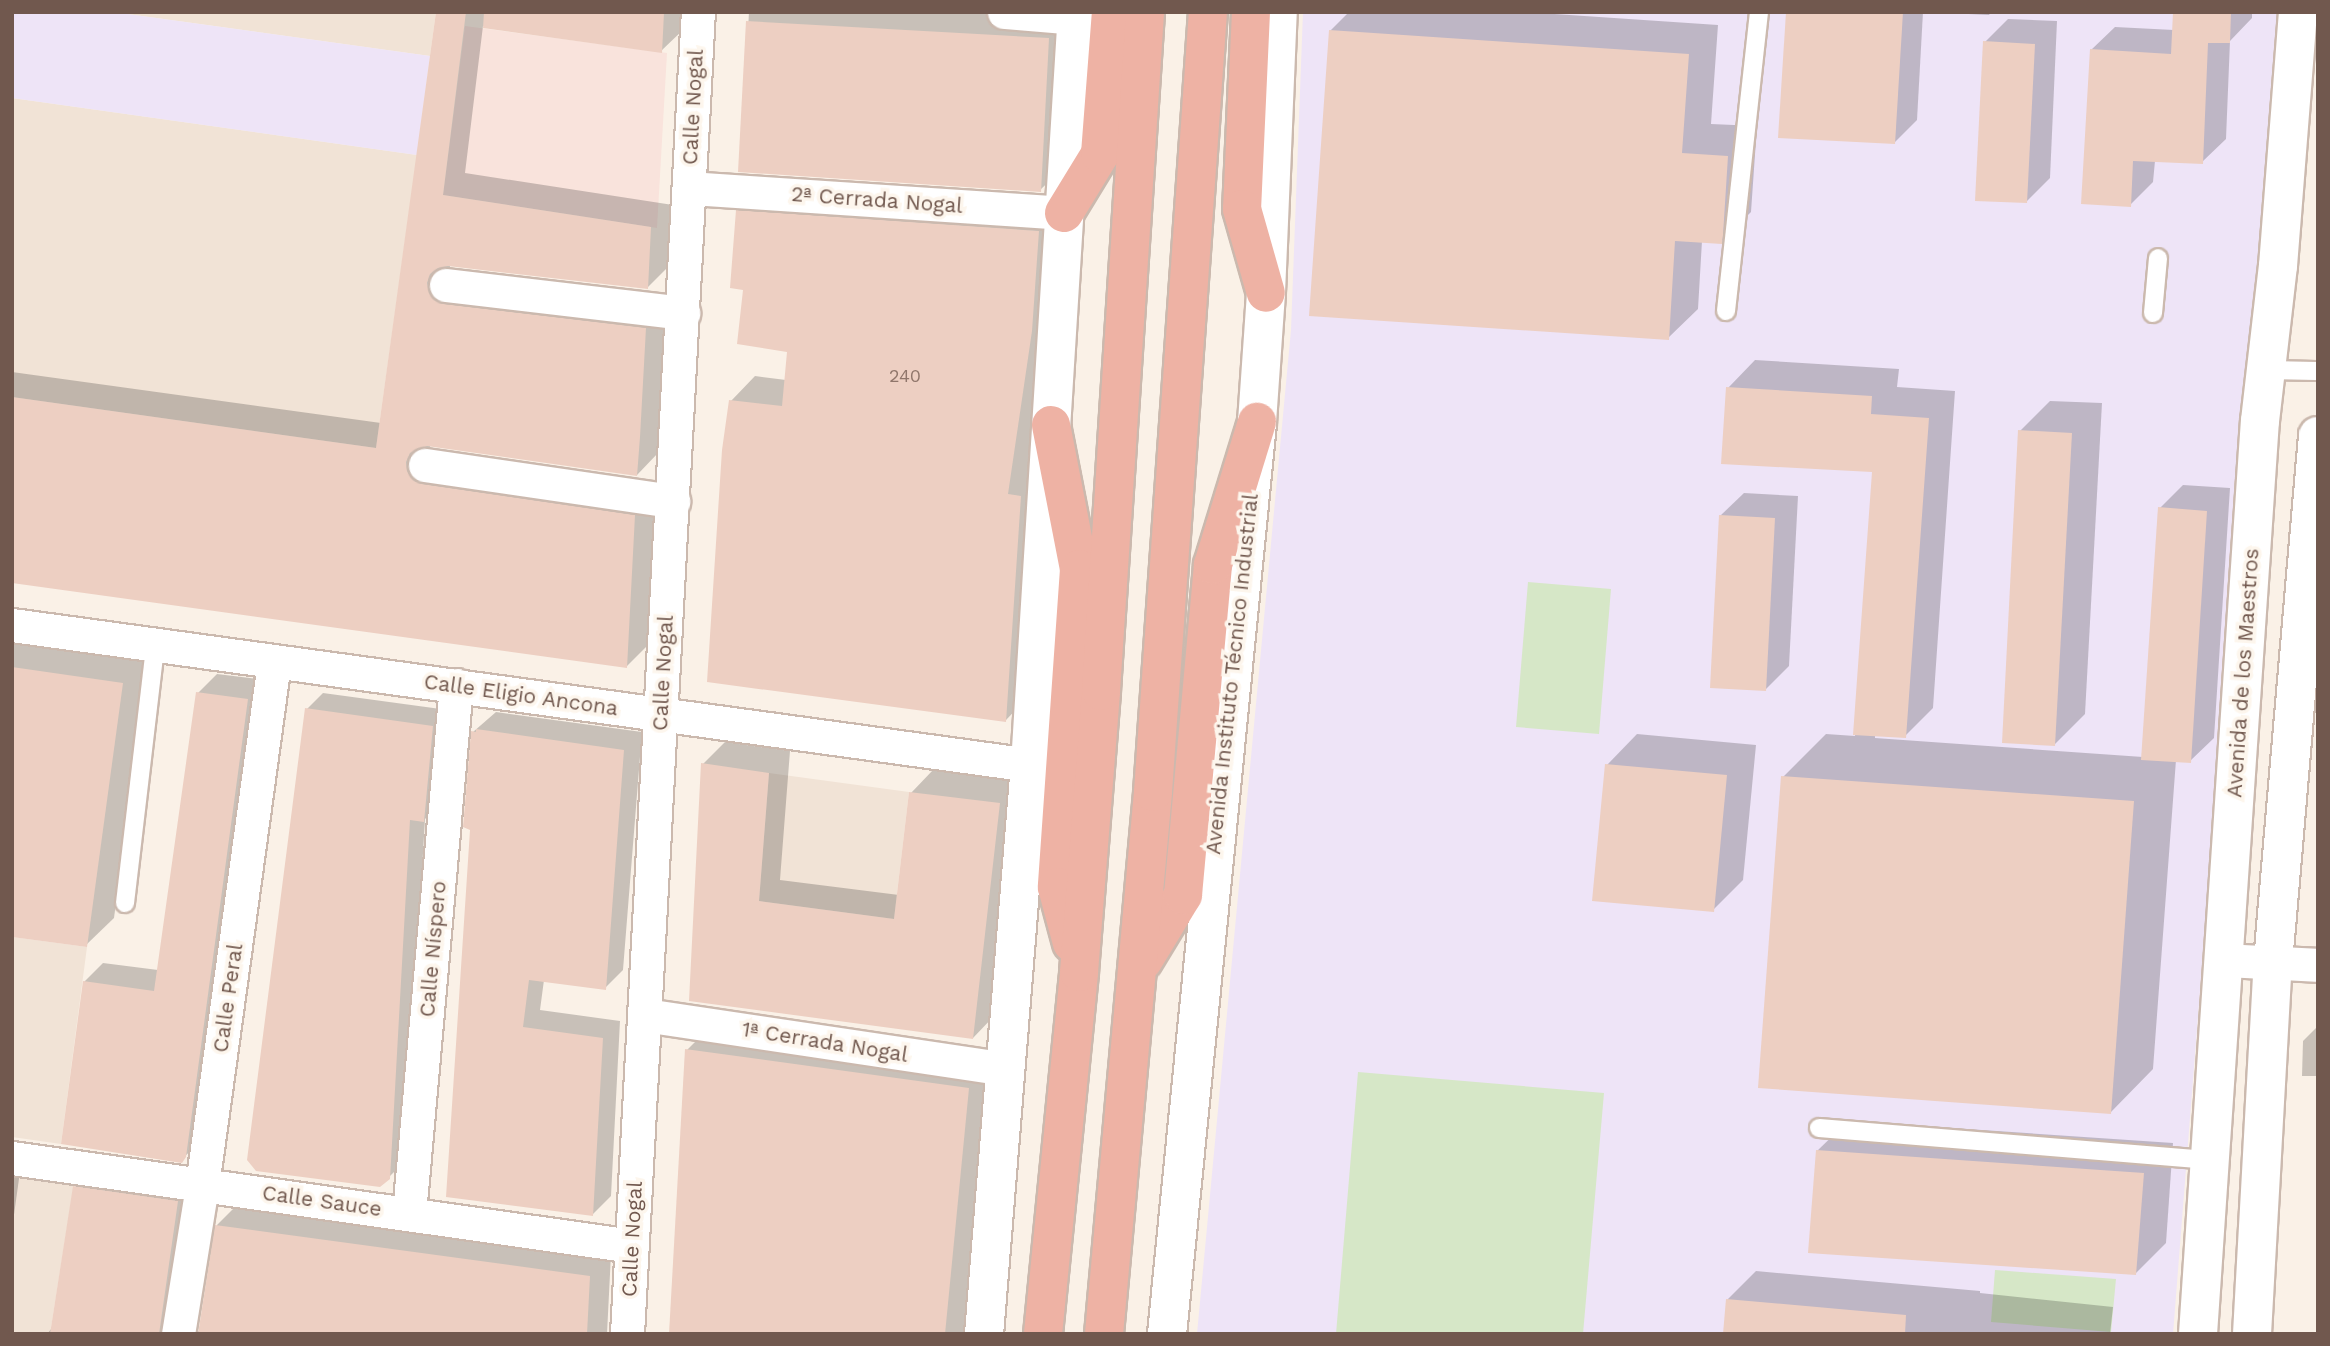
<!DOCTYPE html>
<html>
<head>
<meta charset="utf-8">
<style>
  body { margin:0 }
  #map { position:relative; width:2330px; height:1346px; overflow:hidden; background:#faf1e7; font-family:"Work Sans",sans-serif }
  div>[style] { position:absolute }
  .residential>* { inset:0; background:#f1e3d6 }
  .commercial>* { inset:0; background:#f9e3dc }
  .education>* { inset:0; background:#eee4f7 }
  .green>* { inset:0; background:#d6e7c7 }
  .shadow>* { inset:0; background:#0003 }
  .building>* { inset:0; background:#edcfc2 }
  .roads { filter:drop-shadow(2px 0 #cbb9ae) drop-shadow(-2px 0 #cbb9ae) drop-shadow(0 2px #cbb9ae) drop-shadow(0 -2px #cbb9ae) }
  .service>* { height:18px; margin:-9px; padding:0 9px; transform-origin:9px; border-radius:9px; background:#fff }
  .minor>* { height:33px; margin:-16.5px; padding:0 16.5px; transform-origin:16.5px; border-radius:16.5px; background:#fff }
  .tertiary>* { height:38px; margin:-19px; padding:0 19px; transform-origin:19px; border-radius:19px; background:#fff }
  .secondary>* { height:38px; margin:-19px; padding:0 19px; transform-origin:19px; border-radius:19px; background:#fff }
  .motorway>* { height:38px; margin:-19px; padding:0 19px; transform-origin:19px; border-radius:19px; background:#eeb2a4 }
  span { translate:-50% -50%; white-space:nowrap; text-align:center; line-height:1.15; -webkit-text-stroke:7px #fdf6ed; paint-order:stroke }
  .number-label { font-size:18px; color:#90766b }
  .number-label span { -webkit-text-stroke-width:0 }
  .street-label { font-size:21px; color:#71584e }
  .frame { position:absolute; inset:0; border:14px solid #71584e; pointer-events:none }
</style>
</head>
<body>
<div id="map">
  <div class="residential">
    <div style="clip-path:polygon(113px 12px,436px 12px,430px 56px)"></div>
    <div style="clip-path:polygon(12px 98px,417px 155px,376px 448px,12px 397px)"></div>
    <div style="clip-path:polygon(769px 773px,909px 792px,894px 919px,759px 901px)"></div>
    <div style="clip-path:polygon(12px 937px,87px 947px,61px 1144px,12px 1137px)"></div>
    <div style="clip-path:polygon(12px 1170px,75px 1177px,50px 1334px,12px 1334px)"></div>
  </div>
  <div class="commercial">
    <div style="clip-path:polygon(465px 26px,667px 53px,657px 228px,443px 195px)"></div>
  </div>
  <div class="education">
    <div style="clip-path:polygon(12px 12px,113px 12px,430px 56px,417px 155px,12px 98px)"></div>
    <div style="clip-path:polygon(1303px 12px,2277px 12px,2173px 1334px,1197px 1334px,1291px 330px)"></div>
  </div>
  <div class="green">
    <div style="clip-path:polygon(1528px 582px,1611px 589px,1599px 734px,1516px 727px)"></div>
    <div style="clip-path:polygon(1358px 1072px,1604px 1093px,1583px 1334px,1336px 1334px)"></div>
    <div style="clip-path:polygon(1995px 1270px,2116px 1279px,2111px 1332px,1991px 1322px)"></div>
  </div>
  <div class="shadow">
    <div style="clip-path:polygon(438px 12px,685px 12px,684px 29px,661px 51px,483px 26px,465px 173px,673px 205px,670px 265px,647px 288px,450px 264px,450px 269px,668px 306px,659px 452px,637px 475px,429px 444px,435px 457px,657px 493px,649px 644px,626px 667px,12px 581px,12px 372px,381px 423px)"></div>
    <div style="clip-path:polygon(749px 12px,1011px 12px,1065px 19px,1057px 174px,1040px 190px,740px 170px)"></div>
    <div style="clip-path:polygon(1349px 12px,1525px 12px,1718px 25px,1711px 124px,1757px 126px,1751px 212px,1721px 242px,1702px 241px,1698px 309px,1668px 338px,1330px 31px)"></div>
    <div style="clip-path:polygon(1790px 12px,1923px 12px,1917px 120px,1894px 143px)"></div>
    <div style="clip-path:polygon(1926px 12px,1991px 12px,1989px 15px)"></div>
    <div style="clip-path:polygon(2175px 12px,2252px 12px,2252px 18px,2230px 41px,2226px 139px,2202px 162px,2155px 161px,2153px 182px,2130px 205px,2091px 50px,2115px 27px,2174px 30px)"></div>
    <div style="clip-path:polygon(2008px 19px,2057px 21px,2050px 178px,2027px 201px,1985px 42px)"></div>
    <div style="clip-path:polygon(763px 186px,1063px 206px,1030px 695px,1006px 720px,731px 401px,755px 376px,786px 380px,789px 350px,745px 288px,738px 211px)"></div>
    <div style="clip-path:polygon(1755px 360px,1899px 369px,1897px 387px,1955px 391px,1933px 708px,1905px 736px,1875px 734px,1875px 738px,2143px 757px,2160px 508px,2183px 485px,2230px 488px,2214px 738px,2190px 761px,2176px 760px,2153px 1069px,2111px 1112px,1783px 777px,1826px 734px,1855px 736px,1874px 471px,1728px 388px)"></div>
    <div style="clip-path:polygon(2050px 401px,2102px 403px,2085px 714px,2055px 744px,2020px 431px)"></div>
    <div style="clip-path:polygon(1744px 493px,1798px 496px,1789px 666px,1765px 690px,1720px 516px)"></div>
    <div style="clip-path:polygon(12px 636px,149px 656px,114px 918px,86px 945px,12px 935px)"></div>
    <div style="clip-path:polygon(217px 674px,266px 680px,205px 1137px,182px 1159px,84px 982px,103px 963px,158px 970px,198px 693px)"></div>
    <div style="clip-path:polygon(323px 693px,448px 710px,440px 804px,425px 819px,405px 1161px,388px 1178px,307px 709px)"></div>
    <div style="clip-path:polygon(496px 712px,642px 732px,623px 970px,605px 988px,544px 980px,540px 1010px,620px 1021px,611px 1196px,593px 1214px,448px 1195px,472px 829px,473px 732px)"></div>
    <div style="clip-path:polygon(1637px 734px,1756px 745px,1743px 880px,1713px 910px,1607px 765px)"></div>
    <div style="clip-path:polygon(725px 742px,790px 751px,780px 880px,899px 895px,911px 793px,933px 770px,1022px 781px,995px 1015px,973px 1038px,691px 999px,703px 764px)"></div>
    <div style="clip-path:polygon(2318px 1026px,2318px 1076px,2302px 1076px,2303px 1041px)"></div>
    <div style="clip-path:polygon(709px 1028px,991px 1067px,965px 1334px,670px 1334px,687px 1050px)"></div>
    <div style="clip-path:polygon(1848px 1121px,2173px 1143px,2166px 1243px,2135px 1274px,1817px 1151px)"></div>
    <div style="clip-path:polygon(12px 1142px,24px 1143px,12px 1229px)"></div>
    <div style="clip-path:polygon(97px 1165px,199px 1179px,182px 1319px,197px 1331px,200px 1331px,217px 1225px,239px 1203px,611px 1254px,607px 1334px,47px 1334px,52px 1328px,75px 1187px)"></div>
    <div style="clip-path:polygon(1756px 1271px,1980px 1291px,1980px 1293px,2113px 1307px,2110px 1334px,1724px 1334px,1727px 1300px)"></div>
  </div>
  <div class="building">
    <div style="clip-path:polygon(436px 12px,466px 12px,443px 195px,651px 227px,648px 289px,448px 266px,438px 268px,430px 274px,427px 283px,429px 293px,444px 304px,646px 328px,640px 437px,637px 476px,427px 446px,410px 453px,406px 462px,407px 471px,413px 480px,422px 484px,635px 515px,627px 668px,12px 583px,12px 397px,376px 448px)"></div>
    <div style="clip-path:polygon(484px 12px,664px 12px,662px 53px,483px 28px)"></div>
    <div style="clip-path:polygon(1786px 12px,1903px 12px,1895px 144px,1778px 138px)"></div>
    <div style="clip-path:polygon(2173px 12px,2231px 12px,2230px 43px,2208px 43px,2203px 164px,2133px 161px,2131px 207px,2081px 204px,2090px 49px,2171px 54px)"></div>
    <div style="clip-path:polygon(746px 21px,1049px 38px,1041px 192px,738px 172px)"></div>
    <div style="clip-path:polygon(1329px 30px,1689px 54px,1682px 153px,1728px 156px,1723px 235px,1722px 244px,1675px 241px,1669px 340px,1309px 316px)"></div>
    <div style="clip-path:polygon(1983px 41px,2035px 44px,2027px 203px,1975px 201px)"></div>
    <div style="clip-path:polygon(736px 210px,1039px 231px,1032px 331px,1008px 494px,1021px 496px,1006px 722px,707px 682px,722px 450px,729px 400px,782px 406px,787px 352px,737px 344px,743px 290px,730px 288px)"></div>
    <div style="clip-path:polygon(1726px 387px,1872px 396px,1871px 414px,1929px 418px,1906px 738px,1853px 735px,1872px 472px,1721px 464px)"></div>
    <div style="clip-path:polygon(2018px 430px,2072px 433px,2055px 746px,2002px 743px)"></div>
    <div style="clip-path:polygon(2158px 507px,2207px 511px,2191px 763px,2141px 760px)"></div>
    <div style="clip-path:polygon(1719px 515px,1775px 518px,1766px 691px,1710px 688px)"></div>
    <div style="clip-path:polygon(12px 667px,123px 683px,87px 947px,12px 937px)"></div>
    <div style="clip-path:polygon(196px 692px,248px 699px,186px 1157px,182px 1163px,61px 1144px,83px 981px,154px 991px)"></div>
    <div style="clip-path:polygon(305px 708px,433px 726px,424px 822px,410px 820px,390px 1179px,380px 1187px,256px 1171px,247px 1160px)"></div>
    <div style="clip-path:polygon(476px 729px,624px 750px,606px 990px,529px 980px,523px 1027px,603px 1038px,593px 1216px,446px 1197px,470px 830px,463px 827px,471px 731px,476px 732px)"></div>
    <div style="clip-path:polygon(701px 763px,769px 773px,759px 901px,894px 919px,909px 792px,1000px 803px,973px 1039px,689px 1001px)"></div>
    <div style="clip-path:polygon(1605px 764px,1727px 775px,1714px 912px,1592px 901px)"></div>
    <div style="clip-path:polygon(1781px 776px,2134px 801px,2111px 1114px,1758px 1088px)"></div>
    <div style="clip-path:polygon(685px 1049px,969px 1088px,945px 1334px,669px 1334px)"></div>
    <div style="clip-path:polygon(1816px 1150px,2144px 1173px,2136px 1275px,1808px 1253px)"></div>
    <div style="clip-path:polygon(73px 1186px,178px 1201px,159px 1334px,50px 1334px)"></div>
    <div style="clip-path:polygon(215px 1225px,590px 1276px,587px 1334px,198px 1334px)"></div>
    <div style="clip-path:polygon(1726px 1299px,1906px 1315px,1905px 1334px,1723px 1334px)"></div>
  </div>
  <div class="roads">
    <div class="service">
      <div style="left:1726px;top:311px;width:301px;rotate:-83.7deg"></div>
      <div style="left:2153px;top:313px;width:55px;rotate:-84.8deg"></div>
      <div style="left:2267px;top:370px;width:51px;rotate:1.1deg"></div>
      <div style="left:125px;top:903px;width:259px;rotate:-83.3deg"></div>
      <div style="left:1819px;top:1128px;width:392px;rotate:4.7deg"></div>
    </div>
    <div class="minor">
      <div style="left:1004px;top:12px;width:72px;rotate:4.8deg"></div>
      <div style="left:689px;top:188px;width:376px;rotate:3.8deg"></div>
      <div style="left:446px;top:285px;width:239px;rotate:6.7deg"></div>
      <div style="left:425px;top:465px;width:251px;rotate:8.3deg"></div>
      <div style="left:12px;top:625px;width:1028px;rotate:7.83deg"></div>
      <div style="left:2224px;top:960px;width:94px;rotate:3deg"></div>
      <div style="left:645px;top:1015px;width:365px;rotate:8.5deg"></div>
      <div style="left:12px;top:1158px;width:626px;rotate:8.08deg"></div>
      <div style="left:409px;top:1213px;width:530px;rotate:-84.91deg"></div>
      <div style="left:178px;top:1334px;width:151px;rotate:-80.8deg"></div>
      <div style="left:202px;top:1185px;width:528px;rotate:-82.16deg"></div>
      <div style="left:627px;top:1334px;width:1324px;rotate:-86.93deg"></div>
    </div>
    <div class="tertiary">
      <div style="left:2198px;top:1334px;width:915px;rotate:-86.12deg"></div>
      <div style="left:2260px;top:421px;width:156px;rotate:-83.4deg"></div>
      <div style="left:2278px;top:266px;width:255px;rotate:-85.5deg"></div>
      <div style="left:2252px;top:1334px;width:373px;rotate:-86.8deg"></div>
      <div style="left:2273px;top:962px;width:528px;rotate:-85.11deg"></div>
    </div>
    <div class="secondary">
      <div style="left:984px;top:1334px;width:571px;rotate:-85.38deg"></div>
      <div style="left:1030px;top:765px;width:754px;rotate:-86.43deg"></div>
      <div style="left:1167px;top:1334px;width:916px;rotate:-84.36deg"></div>
      <div style="left:1257px;top:422px;width:129px;rotate:-86deg"></div>
      <div style="left:1266px;top:293px;width:281px;rotate:-87.6deg"></div>
    </div>
    <div class="motorway">
      <div style="left:1251px;top:12px;width:197px;rotate:92.6deg"></div>
      <div style="left:1242px;top:209px;width:87px;rotate:74.1deg"></div>
      <div style="left:1064px;top:213px;width:69px;rotate:-58.6deg"></div>
      <div style="left:1100px;top:154px;width:142px;rotate:-85.6deg"></div>
      <div style="left:1051px;top:425px;width:147px;rotate:79deg"></div>
      <div style="left:1079px;top:569px;width:319px;rotate:94deg"></div>
      <div style="left:1057px;top:887px;width:58px;rotate:75deg"></div>
      <div style="left:1143px;top:961px;width:77px;rotate:-58.8deg"></div>
      <div style="left:1183px;top:895px;width:331px;rotate:-84.8deg"></div>
      <div style="left:1213px;top:565px;width:150px;rotate:-72.9deg"></div>
      <div style="left:1043px;top:1334px;width:364px;rotate:-84.3deg"></div>
      <div style="left:1079px;top:972px;width:282px;rotate:-85.5deg"></div>
      <div style="left:1101px;top:691px;width:680px;rotate:-86.29deg"></div>
      <div style="left:1104px;top:1334px;width:544px;rotate:-84.83deg"></div>
      <div style="left:1153px;top:792px;width:782px;rotate:-85.97deg"></div>
    </div>
  </div>
  <div class="number-label">
    <span style="left:905px;top:376px">240</span>
  </div>
  <div class="street-label">
    <span style="left:693px;top:107px;rotate:-87deg">Calle Nogal</span>
    <span style="left:877px;top:200px;rotate:4deg">2ª Cerrada Nogal</span>
    <span style="left:663px;top:673px;rotate:-87deg">Calle Nogal</span>
    <span style="left:2243px;top:673px;rotate:-86deg">Avenida de los Maestros</span>
    <span style="left:1232px;top:674px;rotate:-84deg">Avenida Instituto Técnico Industrial</span>
    <span style="left:521px;top:695px;rotate:8deg">Calle Eligio Ancona</span>
    <span style="left:433px;top:949px;rotate:-85deg">Calle Níspero</span>
    <span style="left:228px;top:998px;rotate:-82deg">Calle Peral</span>
    <span style="left:825px;top:1042px;rotate:9deg">1ª Cerrada Nogal</span>
    <span style="left:322px;top:1201px;rotate:8deg">Calle Sauce</span>
    <span style="left:632px;top:1239px;rotate:-87deg">Calle Nogal</span>
  </div>
  <div class="frame"></div>
</div>
</body>
</html>
